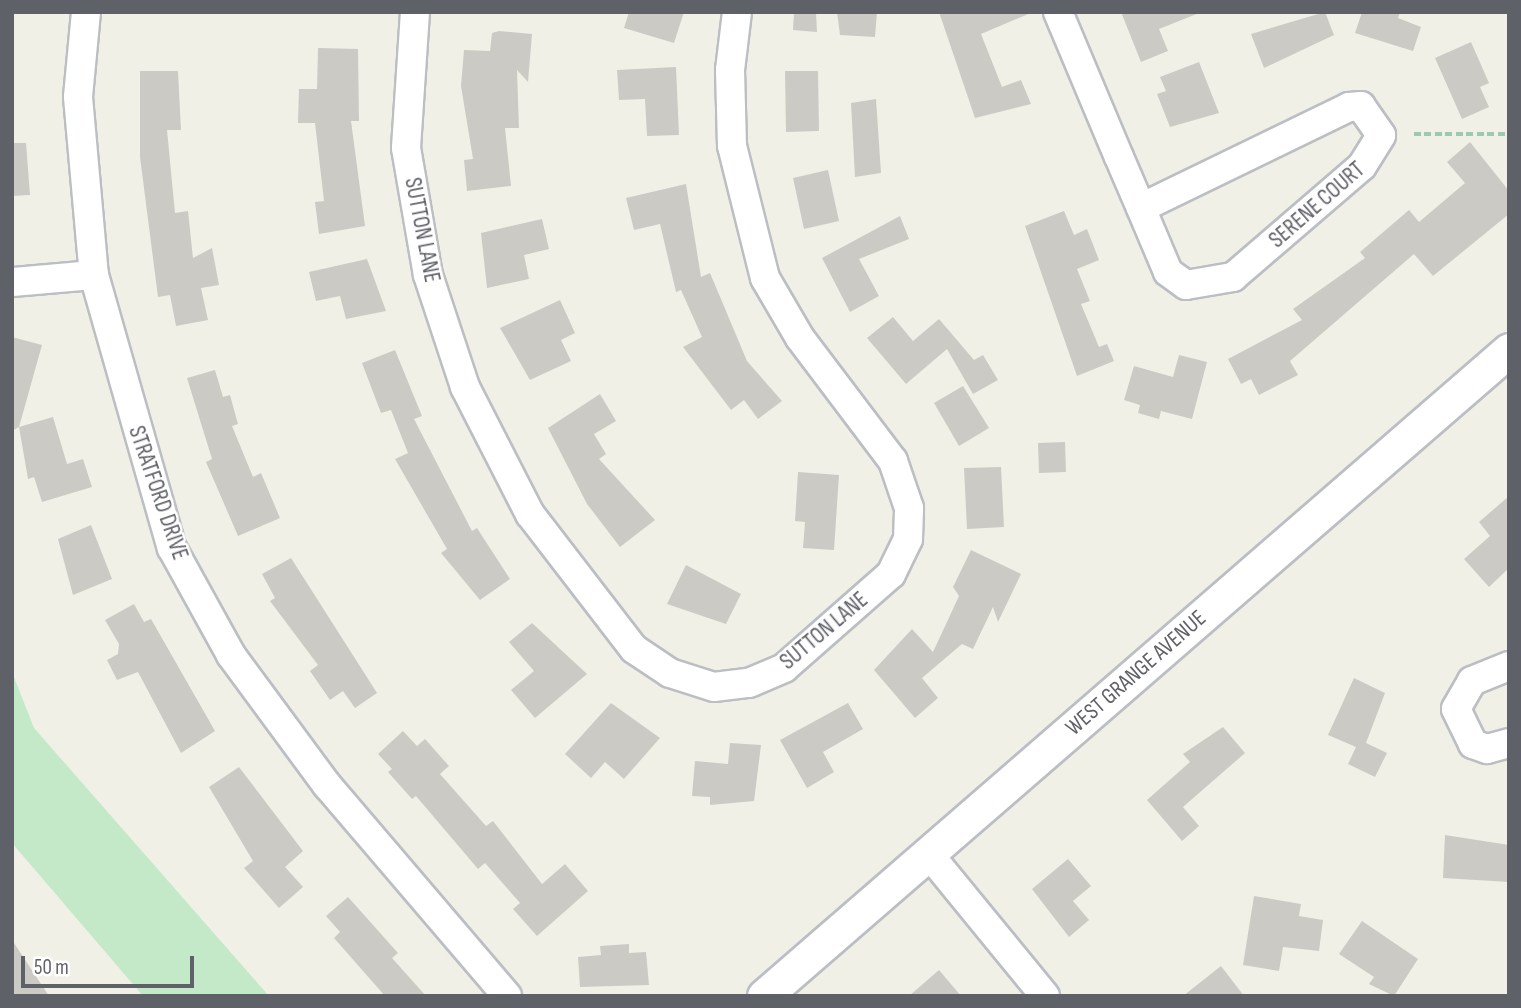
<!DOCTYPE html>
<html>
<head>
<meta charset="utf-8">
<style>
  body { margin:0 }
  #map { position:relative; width:1521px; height:1008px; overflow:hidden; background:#f1f0e7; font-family:"Sofia Sans Condensed",sans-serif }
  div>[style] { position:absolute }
  .green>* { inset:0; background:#c3e9c8 }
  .building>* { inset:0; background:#cccac4 }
  .path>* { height:4.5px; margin-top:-2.25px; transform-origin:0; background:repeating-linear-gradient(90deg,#9ccaaf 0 7px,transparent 0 10.5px) }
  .roads { filter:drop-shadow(2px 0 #bbbec3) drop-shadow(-2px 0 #bbbec3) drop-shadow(0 2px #bbbec3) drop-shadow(0 -2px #bbbec3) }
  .minor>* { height:28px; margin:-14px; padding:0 14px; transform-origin:14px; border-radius:14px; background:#fff }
  .tertiary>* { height:33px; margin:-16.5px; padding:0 16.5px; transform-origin:16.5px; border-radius:16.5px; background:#fff }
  span { translate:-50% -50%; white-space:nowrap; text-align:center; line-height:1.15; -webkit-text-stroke:5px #fff; paint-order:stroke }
  .street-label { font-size:23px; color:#5e6168 }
  .frame { position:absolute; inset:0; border:14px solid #5e6168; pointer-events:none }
  .scale { position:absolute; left:21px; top:956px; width:173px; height:32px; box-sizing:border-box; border:4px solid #5e6168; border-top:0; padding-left:9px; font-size:21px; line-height:24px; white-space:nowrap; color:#5e6168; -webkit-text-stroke:5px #fff; paint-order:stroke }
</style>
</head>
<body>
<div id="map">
  <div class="green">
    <div style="clip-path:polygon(12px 672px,34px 728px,269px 996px,143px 996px,12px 843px)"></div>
  </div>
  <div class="building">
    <div style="clip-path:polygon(629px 12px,684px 12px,674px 43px,624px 28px)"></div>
    <div style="clip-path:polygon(794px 12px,816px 12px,817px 32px,793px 30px)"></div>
    <div style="clip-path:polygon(837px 12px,877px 12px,875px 37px,840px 35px)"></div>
    <div style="clip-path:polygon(939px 12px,1033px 12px,981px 34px,1002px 87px,1021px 80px,1031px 104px,975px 118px)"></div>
    <div style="clip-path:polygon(1121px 12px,1199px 12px,1199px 13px,1159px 29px,1168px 51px,1141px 62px)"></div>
    <div style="clip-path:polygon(1325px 12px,1334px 35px,1264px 68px,1251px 34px)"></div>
    <div style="clip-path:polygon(1362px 12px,1400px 12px,1398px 18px,1421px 27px,1413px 51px,1355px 33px)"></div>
    <div style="clip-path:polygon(499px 31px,532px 34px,528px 82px,517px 70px,519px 128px,505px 128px,511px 186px,467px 191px,464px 160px,473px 159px,461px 86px,464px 50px,490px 51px,492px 33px)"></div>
    <div style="clip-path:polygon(1471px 42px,1489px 83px,1480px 87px,1489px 107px,1462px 119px,1435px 58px)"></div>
    <div style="clip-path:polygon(318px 48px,358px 49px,359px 121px,351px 121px,365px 226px,319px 234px,315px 202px,324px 201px,315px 123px,298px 123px,299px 89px,317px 89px)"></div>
    <div style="clip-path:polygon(1199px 62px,1219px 113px,1170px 127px,1157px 94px,1166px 91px,1160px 77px)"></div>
    <div style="clip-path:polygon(676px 67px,679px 135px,647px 136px,645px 99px,619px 100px,617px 70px)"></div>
    <div style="clip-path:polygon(140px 71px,178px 71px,181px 130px,167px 130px,175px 213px,188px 211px,193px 258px,212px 248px,219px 285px,201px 288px,208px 320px,176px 326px,170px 295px,158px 297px,140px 157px)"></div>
    <div style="clip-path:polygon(785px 71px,818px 71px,819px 131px,786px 132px)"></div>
    <div style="clip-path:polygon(876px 99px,881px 173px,855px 177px,851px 103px)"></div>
    <div style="clip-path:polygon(1470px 142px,1509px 191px,1509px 214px,1433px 276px,1414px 254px,1290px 361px,1298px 375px,1259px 395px,1251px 379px,1241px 384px,1228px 359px,1302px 320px,1293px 309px,1365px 258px,1360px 252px,1409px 210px,1419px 222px,1465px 183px,1447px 162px)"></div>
    <div style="clip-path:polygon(12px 143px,26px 143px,30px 195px,12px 196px)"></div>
    <div style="clip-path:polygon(828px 170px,839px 221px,804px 229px,793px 178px)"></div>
    <div style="clip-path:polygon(686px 184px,701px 277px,710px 273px,747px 361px,782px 401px,758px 419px,744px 400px,731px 410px,683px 347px,702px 337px,681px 290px,676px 292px,660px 224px,634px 230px,626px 198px)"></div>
    <div style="clip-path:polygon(1064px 211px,1074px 235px,1087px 229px,1099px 260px,1077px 269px,1090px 301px,1081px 304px,1099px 347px,1107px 344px,1114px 361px,1077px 376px,1025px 226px)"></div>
    <div style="clip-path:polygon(900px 216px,909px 239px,859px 259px,879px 296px,850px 312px,822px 258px)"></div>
    <div style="clip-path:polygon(542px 219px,549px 249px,524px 255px,529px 279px,487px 288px,481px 233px)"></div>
    <div style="clip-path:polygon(367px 259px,386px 311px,346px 319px,340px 296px,316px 301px,309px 272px)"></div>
    <div style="clip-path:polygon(560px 300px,575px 333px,561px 340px,571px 361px,530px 380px,500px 328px)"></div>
    <div style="clip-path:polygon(893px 317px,913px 341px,939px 319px,974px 360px,983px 355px,998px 380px,973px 394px,947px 349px,906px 384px,867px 338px)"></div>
    <div style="clip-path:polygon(12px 337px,42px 345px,19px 427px,53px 417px,67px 464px,83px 459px,92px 487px,42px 502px,34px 477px,28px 479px,19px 427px,12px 431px)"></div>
    <div style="clip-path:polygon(395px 350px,422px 416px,414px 419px,472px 531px,477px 528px,510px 579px,480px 600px,441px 553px,447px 549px,395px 459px,408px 453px,391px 410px,381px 413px,362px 363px)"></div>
    <div style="clip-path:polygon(1179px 355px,1207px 362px,1192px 419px,1161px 411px,1159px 419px,1138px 413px,1140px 405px,1124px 400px,1134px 366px,1173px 377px)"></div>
    <div style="clip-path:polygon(215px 370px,223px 397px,230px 395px,238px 424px,232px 426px,253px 477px,261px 473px,280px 518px,238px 536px,206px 462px,212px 459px,187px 378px)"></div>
    <div style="clip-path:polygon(963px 386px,989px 428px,959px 446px,934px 403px)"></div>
    <div style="clip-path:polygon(600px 394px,616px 421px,594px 434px,606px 454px,599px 459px,655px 520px,620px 547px,587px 504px,548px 428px)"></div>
    <div style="clip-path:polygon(1065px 442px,1066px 472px,1039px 473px,1038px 443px)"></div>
    <div style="clip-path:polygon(1001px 467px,1004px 527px,967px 529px,964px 468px)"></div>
    <div style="clip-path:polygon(798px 472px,839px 475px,834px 550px,803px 548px,805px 522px,795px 521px)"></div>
    <div style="clip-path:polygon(1509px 496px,1509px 568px,1489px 587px,1464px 559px,1490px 536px,1479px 522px)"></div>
    <div style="clip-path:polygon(91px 525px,112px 579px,73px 595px,58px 539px)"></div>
    <div style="clip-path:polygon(971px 550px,1021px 574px,998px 622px,993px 607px,973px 649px,962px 644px,922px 678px,938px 698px,915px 718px,874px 670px,912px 629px,933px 652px,959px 596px,953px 587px)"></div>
    <div style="clip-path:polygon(291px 558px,377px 693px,355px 708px,343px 691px,330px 700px,310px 671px,318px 665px,270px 601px,275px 598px,262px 574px)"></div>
    <div style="clip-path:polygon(686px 565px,741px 594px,726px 624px,667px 604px)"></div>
    <div style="clip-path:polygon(134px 604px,144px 622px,151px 619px,215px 731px,181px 753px,138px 672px,117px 680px,107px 660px,118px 654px,119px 644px,105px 620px)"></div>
    <div style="clip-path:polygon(532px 623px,587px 674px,535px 718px,511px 690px,534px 671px,509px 642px)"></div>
    <div style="clip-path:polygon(1354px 678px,1385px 693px,1366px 743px,1387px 753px,1375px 777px,1348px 764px,1356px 747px,1328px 735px)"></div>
    <div style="clip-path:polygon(611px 703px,660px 738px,624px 779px,605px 762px,591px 778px,565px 754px)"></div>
    <div style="clip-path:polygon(848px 703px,863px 729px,823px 752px,834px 772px,807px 788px,780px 740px)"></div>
    <div style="clip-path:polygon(1223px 727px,1245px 753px,1183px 807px,1199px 826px,1182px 841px,1147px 800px,1190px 762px,1183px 754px)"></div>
    <div style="clip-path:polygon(403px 731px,417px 746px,425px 739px,449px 766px,440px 774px,486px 826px,493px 821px,542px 884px,565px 864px,588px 891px,537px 936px,513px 909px,520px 903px,485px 863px,478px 869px,416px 796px,412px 799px,388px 772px,392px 769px,378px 754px)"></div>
    <div style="clip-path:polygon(730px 743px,761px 745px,754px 801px,710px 805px,710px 797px,692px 796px,695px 761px,728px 764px)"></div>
    <div style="clip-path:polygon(239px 767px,303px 851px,285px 867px,303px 887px,279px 908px,244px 868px,253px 861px,209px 787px)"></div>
    <div style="clip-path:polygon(1445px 835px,1509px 845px,1509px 882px,1443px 878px)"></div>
    <div style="clip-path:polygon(1068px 859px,1091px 886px,1073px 901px,1089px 920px,1069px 937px,1032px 889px)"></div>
    <div style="clip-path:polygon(1254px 896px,1301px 904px,1299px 916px,1323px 920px,1319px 951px,1283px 947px,1279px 971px,1243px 965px)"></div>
    <div style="clip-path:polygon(348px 897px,398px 953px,392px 958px,426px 996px,385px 996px,334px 938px,340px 932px,326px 916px)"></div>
    <div style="clip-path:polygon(1362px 921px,1418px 959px,1394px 996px,1369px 984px,1374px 977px,1339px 954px)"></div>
    <div style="clip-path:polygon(12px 940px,49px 996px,12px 996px)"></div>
    <div style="clip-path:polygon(629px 944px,629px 953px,646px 952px,649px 985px,580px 987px,578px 957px,601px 955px,600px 946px)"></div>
    <div style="clip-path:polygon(1221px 966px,1244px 996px,1183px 996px)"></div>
    <div style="clip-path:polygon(939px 970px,961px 996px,909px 996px)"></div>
  </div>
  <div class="path">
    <div style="left:1414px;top:134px;width:95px"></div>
  </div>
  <div class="roads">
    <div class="minor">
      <div style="left:86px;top:12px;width:85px;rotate:95.4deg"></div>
      <div style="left:78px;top:97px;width:179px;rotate:84.9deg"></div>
      <div style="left:94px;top:275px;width:284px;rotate:74.1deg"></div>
      <div style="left:172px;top:548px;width:122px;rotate:61.1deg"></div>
      <div style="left:231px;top:655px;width:162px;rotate:53.6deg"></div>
      <div style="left:327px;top:785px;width:277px;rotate:49.5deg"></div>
      <div style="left:415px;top:12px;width:136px;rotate:93.8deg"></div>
      <div style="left:406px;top:148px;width:129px;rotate:80.2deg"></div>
      <div style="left:428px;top:275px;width:118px;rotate:71.7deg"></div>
      <div style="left:465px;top:387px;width:143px;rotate:62.9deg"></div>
      <div style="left:530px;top:514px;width:170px;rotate:52.4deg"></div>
      <div style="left:634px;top:649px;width:43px;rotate:33.7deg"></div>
      <div style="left:670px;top:673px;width:46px;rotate:17.7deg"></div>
      <div style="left:714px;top:687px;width:35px;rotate:-7deg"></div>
      <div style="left:749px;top:683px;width:38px;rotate:-23deg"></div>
      <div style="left:784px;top:668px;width:142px;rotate:-41.3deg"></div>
      <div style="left:891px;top:574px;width:39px;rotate:-64deg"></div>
      <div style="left:908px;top:539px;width:31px;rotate:-88deg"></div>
      <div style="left:909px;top:508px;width:50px;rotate:-108.8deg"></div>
      <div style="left:893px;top:461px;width:154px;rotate:-127.1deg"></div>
      <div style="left:800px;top:338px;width:69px;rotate:-120.3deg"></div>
      <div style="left:765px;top:278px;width:136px;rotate:-104deg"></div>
      <div style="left:732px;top:146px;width:76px;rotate:-91.5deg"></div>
      <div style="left:730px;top:70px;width:58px;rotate:-83.1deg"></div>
      <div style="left:1058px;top:12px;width:157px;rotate:67.2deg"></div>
      <div style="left:1119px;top:157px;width:56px;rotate:66.7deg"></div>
      <div style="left:1141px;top:208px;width:69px;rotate:67.1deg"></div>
      <div style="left:1168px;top:272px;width:22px;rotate:36deg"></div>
      <div style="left:1186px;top:285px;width:48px;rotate:-9.7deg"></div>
      <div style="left:1233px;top:277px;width:170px;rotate:-40.7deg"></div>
      <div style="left:1362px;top:166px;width:36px;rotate:-58deg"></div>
      <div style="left:1381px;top:135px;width:35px;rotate:-125deg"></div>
      <div style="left:1361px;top:106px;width:12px;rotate:175deg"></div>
      <div style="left:1349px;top:107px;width:231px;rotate:154.1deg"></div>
      <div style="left:12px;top:282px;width:82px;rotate:-4.9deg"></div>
      <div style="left:1509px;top:666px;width:40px;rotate:158deg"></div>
      <div style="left:1472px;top:681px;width:32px;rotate:120deg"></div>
      <div style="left:1456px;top:709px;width:39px;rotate:64deg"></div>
      <div style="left:1473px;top:744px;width:15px;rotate:20deg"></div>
      <div style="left:1487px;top:749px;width:23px;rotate:-15deg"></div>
      <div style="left:928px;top:853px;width:185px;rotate:50.7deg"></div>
    </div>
    <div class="tertiary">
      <div style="left:764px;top:996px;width:986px;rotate:-40.93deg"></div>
    </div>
  </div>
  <div class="street-label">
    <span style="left:1317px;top:205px;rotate:-41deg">SERENE COURT</span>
    <span style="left:422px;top:230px;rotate:79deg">SUTTON LANE</span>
    <span style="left:158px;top:493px;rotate:71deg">STRATFORD DRIVE</span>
    <span style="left:824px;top:631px;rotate:-40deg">SUTTON LANE</span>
    <span style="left:1136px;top:673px;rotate:-41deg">WEST GRANGE AVENUE</span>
  </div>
  <div class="frame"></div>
  <div class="scale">50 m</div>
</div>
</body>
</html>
